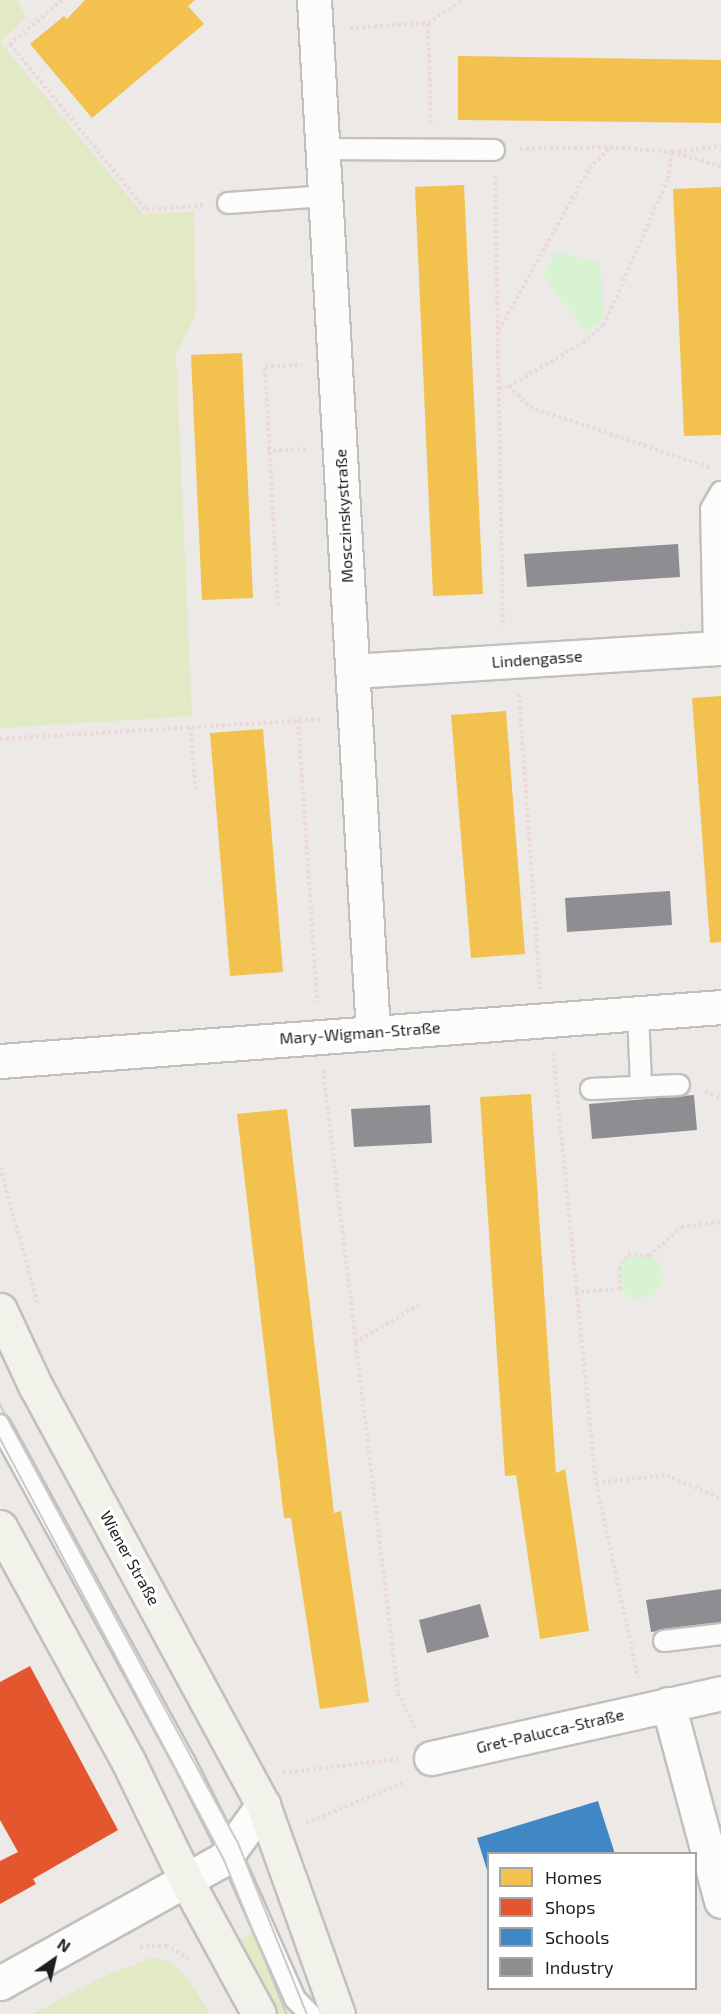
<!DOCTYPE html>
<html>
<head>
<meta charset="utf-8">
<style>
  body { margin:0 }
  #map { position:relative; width:721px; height:2014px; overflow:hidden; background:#ece9e7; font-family:"Exo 2",sans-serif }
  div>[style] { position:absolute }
  .grass>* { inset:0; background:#e1eac4 }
  .park>* { inset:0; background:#d8f3d1 }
  .homes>* { inset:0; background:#f2c14e }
  .shops>* { inset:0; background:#e4572e }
  .schools>* { inset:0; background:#3f88c5 }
  .industry>* { inset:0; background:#8d8d92 }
  .path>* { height:4px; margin-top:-2px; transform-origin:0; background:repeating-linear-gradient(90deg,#ebd8da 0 3px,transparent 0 6px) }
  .roads { filter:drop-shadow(2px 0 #c2c0bf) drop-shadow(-2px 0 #c2c0bf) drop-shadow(0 2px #c2c0bf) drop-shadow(0 -2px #c2c0bf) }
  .service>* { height:20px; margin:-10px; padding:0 10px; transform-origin:10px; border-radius:10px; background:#fcfcfb }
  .minor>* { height:33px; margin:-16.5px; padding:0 16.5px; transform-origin:16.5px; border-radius:16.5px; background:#fcfcfb }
  .secondary>* { height:33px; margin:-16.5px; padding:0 16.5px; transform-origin:16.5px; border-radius:16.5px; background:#f3f2ea }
  .tram>* { height:1.5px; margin:-0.75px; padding:0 0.75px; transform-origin:0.75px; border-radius:0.75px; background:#cacac9 }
  span { translate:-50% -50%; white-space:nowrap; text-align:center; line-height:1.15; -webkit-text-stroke:6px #fff; paint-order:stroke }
  .street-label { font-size:16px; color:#1e1e1e }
  .legend { position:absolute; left:487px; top:1852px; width:210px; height:138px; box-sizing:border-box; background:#fff; border:2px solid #a5a5a5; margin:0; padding:8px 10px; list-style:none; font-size:18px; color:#1e1e1e }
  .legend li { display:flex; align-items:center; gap:12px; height:30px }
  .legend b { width:30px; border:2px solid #a5a5a5 }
  .north { position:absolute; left:24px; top:1930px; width:60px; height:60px; -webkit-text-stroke:4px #fff; paint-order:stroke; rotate:34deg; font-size:16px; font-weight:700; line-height:24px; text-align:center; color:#1e1e1e }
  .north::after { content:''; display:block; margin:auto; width:21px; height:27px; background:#1e1e1e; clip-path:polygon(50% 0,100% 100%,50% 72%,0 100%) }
</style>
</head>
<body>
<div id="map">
  <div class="grass">
    <div style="clip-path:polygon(0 0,17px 0,26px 17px,0 42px,143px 214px,194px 212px,196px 314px,176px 354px,192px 716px,0 728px)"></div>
    <div style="clip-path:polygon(257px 1930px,287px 2000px,294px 2014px,277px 2014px,237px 1942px)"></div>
    <div style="clip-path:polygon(151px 1958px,172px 1962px,190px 1981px,210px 2014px,33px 2014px,100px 1978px)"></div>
  </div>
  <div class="park">
    <div style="clip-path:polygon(556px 251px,601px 263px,603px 319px,586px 332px,543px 275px)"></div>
    <div style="clip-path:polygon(628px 1254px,649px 1256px,661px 1263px,663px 1281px,653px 1296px,633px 1299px,620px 1289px,619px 1269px)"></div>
  </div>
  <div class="homes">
    <div style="clip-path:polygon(85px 0,195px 0,188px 6px,204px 24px,92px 118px,30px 44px,64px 16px,67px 19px)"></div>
    <div style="clip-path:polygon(458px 56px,721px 60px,721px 123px,458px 120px)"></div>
    <div style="clip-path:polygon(464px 185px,483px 594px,433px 596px,415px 187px)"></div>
    <div style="clip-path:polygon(721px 187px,721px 435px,684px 436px,673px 189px)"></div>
    <div style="clip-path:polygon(242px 353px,253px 598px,202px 600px,191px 355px)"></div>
    <div style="clip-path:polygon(721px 696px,721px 942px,710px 943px,692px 698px)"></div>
    <div style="clip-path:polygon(506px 711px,525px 954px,471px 958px,451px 715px)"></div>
    <div style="clip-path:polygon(263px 729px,283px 972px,230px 976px,210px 733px)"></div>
    <div style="clip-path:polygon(531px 1094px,556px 1473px,565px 1469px,589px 1631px,540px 1639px,516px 1475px,505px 1476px,480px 1097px)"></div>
    <div style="clip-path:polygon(287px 1109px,334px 1513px,341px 1511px,369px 1702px,320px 1709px,291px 1518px,284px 1518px,237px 1114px)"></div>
  </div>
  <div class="shops">
    <div style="clip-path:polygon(30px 1666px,118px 1830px,33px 1879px,36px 1884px,0 1904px,0 1861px,18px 1852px,0 1820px,0 1682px)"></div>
  </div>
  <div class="schools">
    <div style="clip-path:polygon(598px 1801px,615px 1854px,488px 1854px,488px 1873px,477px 1838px)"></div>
  </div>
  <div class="industry">
    <div style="clip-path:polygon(678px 544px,680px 577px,527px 587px,524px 554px)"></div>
    <div style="clip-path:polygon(670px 891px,672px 925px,567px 932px,565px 898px)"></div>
    <div style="clip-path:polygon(694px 1095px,697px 1130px,592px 1139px,589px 1104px)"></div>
    <div style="clip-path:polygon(430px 1105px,432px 1143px,354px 1147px,351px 1109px)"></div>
    <div style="clip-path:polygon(721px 1589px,721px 1623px,651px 1632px,646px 1600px)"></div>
    <div style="clip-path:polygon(480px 1604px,489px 1637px,427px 1653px,419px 1620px)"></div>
  </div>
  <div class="path">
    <div style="left:62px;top:0;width:68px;rotate:139.8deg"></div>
    <div style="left:10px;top:44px;width:215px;rotate:50.7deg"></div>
    <div style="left:146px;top:210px;width:58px;rotate:-4.9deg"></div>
    <div style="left:350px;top:28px;width:78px;rotate:-3.7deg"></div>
    <div style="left:431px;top:123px;width:100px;rotate:-91.7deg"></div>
    <div style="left:428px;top:23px;width:42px;rotate:-33.3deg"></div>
    <div style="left:520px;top:149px;width:90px;rotate:-1.3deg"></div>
    <div style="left:610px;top:147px;width:62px;rotate:4.6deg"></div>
    <div style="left:672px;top:152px;width:49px;rotate:-7deg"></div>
    <div style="left:495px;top:176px;width:451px;rotate:89deg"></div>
    <div style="left:499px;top:330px;width:185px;rotate:-60.9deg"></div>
    <div style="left:589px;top:168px;width:29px;rotate:-44deg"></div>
    <div style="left:509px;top:386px;width:86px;rotate:-30.2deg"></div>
    <div style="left:583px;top:343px;width:28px;rotate:-41deg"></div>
    <div style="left:604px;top:325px;width:159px;rotate:-66.3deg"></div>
    <div style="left:668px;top:179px;width:27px;rotate:-82deg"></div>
    <div style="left:672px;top:152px;width:51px;rotate:17deg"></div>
    <div style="left:499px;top:388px;width:10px;rotate:-11deg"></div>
    <div style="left:509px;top:386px;width:30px;rotate:45deg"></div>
    <div style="left:530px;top:407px;width:191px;rotate:18.6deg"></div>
    <div style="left:267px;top:451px;width:39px;rotate:-3deg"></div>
    <div style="left:278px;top:605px;width:239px;rotate:-93.1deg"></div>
    <div style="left:265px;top:366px;width:37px;rotate:-2deg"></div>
    <div style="left:519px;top:694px;width:296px;rotate:85.9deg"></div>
    <div style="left:298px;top:720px;width:283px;rotate:86.1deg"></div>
    <div style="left:190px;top:727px;width:66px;rotate:84.8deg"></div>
    <div style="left:0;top:739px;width:324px;rotate:-3.5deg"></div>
    <div style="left:553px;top:1053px;width:432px;rotate:84.3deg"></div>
    <div style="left:596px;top:1483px;width:199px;rotate:77.8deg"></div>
    <div style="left:323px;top:1070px;width:627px;rotate:83.14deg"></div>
    <div style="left:398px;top:1693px;width:39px;rotate:63deg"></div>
    <div style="left:705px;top:1092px;width:17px;rotate:21deg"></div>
    <div style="left:0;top:1167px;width:143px;rotate:74.6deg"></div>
    <div style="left:575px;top:1292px;width:45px;rotate:-3.8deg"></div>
    <div style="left:620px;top:1289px;width:20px;rotate:-93deg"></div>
    <div style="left:619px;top:1269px;width:17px;rotate:-59deg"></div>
    <div style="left:628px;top:1254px;width:21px;rotate:5deg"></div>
    <div style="left:649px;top:1256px;width:43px;rotate:-42.2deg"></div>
    <div style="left:681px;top:1227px;width:40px;rotate:-7.1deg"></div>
    <div style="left:355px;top:1343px;width:78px;rotate:-30.8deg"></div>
    <div style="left:596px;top:1483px;width:71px;rotate:-6.4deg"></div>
    <div style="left:667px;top:1475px;width:59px;rotate:24deg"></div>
    <div style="left:283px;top:1773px;width:116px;rotate:-6.9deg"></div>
    <div style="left:306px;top:1823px;width:109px;rotate:-22.6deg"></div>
    <div style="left:140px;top:1947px;width:26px;rotate:-4deg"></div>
    <div style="left:166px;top:1945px;width:26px;rotate:32deg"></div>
  </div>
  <div class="roads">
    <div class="service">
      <div style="left:323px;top:149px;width:171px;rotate:0.3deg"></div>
      <div style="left:228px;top:203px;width:97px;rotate:-4.1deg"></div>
      <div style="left:714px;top:648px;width:139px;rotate:-91.2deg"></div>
      <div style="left:711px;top:509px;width:20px;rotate:-60deg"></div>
      <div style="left:638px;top:1013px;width:73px;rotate:87.6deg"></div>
      <div style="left:591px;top:1089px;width:88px;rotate:-2.6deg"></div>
      <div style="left:0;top:1425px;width:383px;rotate:61.3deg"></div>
      <div style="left:184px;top:1761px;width:102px;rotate:63.2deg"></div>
      <div style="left:230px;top:1852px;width:161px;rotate:66.1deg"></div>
      <div style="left:295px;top:1999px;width:21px;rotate:45deg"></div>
      <div style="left:664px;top:1641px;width:57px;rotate:-7deg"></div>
    </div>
    <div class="minor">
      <div style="left:314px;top:0;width:1034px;rotate:86.73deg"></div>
      <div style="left:353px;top:671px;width:369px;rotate:-3.6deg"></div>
      <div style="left:0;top:1061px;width:723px;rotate:-4.28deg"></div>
      <div style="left:668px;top:1704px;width:204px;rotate:74.9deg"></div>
      <div style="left:431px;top:1758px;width:297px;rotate:-12.6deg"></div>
      <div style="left:0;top:1983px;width:256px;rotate:-29deg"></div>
      <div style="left:224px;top:1859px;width:67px;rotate:-54.2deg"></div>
    </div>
    <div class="secondary">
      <div style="left:0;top:1310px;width:83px;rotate:65deg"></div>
      <div style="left:35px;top:1385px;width:478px;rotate:61.5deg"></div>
      <div style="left:263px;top:1805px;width:222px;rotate:70.3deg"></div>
      <div style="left:0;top:1527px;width:269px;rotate:61.3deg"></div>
      <div style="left:129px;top:1763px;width:132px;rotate:64deg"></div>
      <div style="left:187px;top:1882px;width:150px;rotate:61.4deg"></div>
    </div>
  </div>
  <div class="tram">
    <div style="left:0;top:1404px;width:498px;rotate:61.5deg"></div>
    <div style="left:238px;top:1842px;width:185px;rotate:68.1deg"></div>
    <div style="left:0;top:1438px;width:477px;rotate:62deg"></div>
    <div style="left:224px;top:1859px;width:167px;rotate:67.9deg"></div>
  </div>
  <div class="street-label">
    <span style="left:344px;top:516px;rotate:-93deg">Mosczinskystraße</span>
    <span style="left:537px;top:659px;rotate:-4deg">Lindengasse</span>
    <span style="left:360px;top:1033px;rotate:-4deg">Mary-Wigman-Straße</span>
    <span style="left:130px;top:1558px;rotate:61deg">Wiener Straße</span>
    <span style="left:550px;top:1731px;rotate:-13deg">Gret-Palucca-Straße</span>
  </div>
  <ul class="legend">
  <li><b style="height:16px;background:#f2c14e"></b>Homes</li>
  <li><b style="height:16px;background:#e4572e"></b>Shops</li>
  <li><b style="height:16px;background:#3f88c5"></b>Schools</li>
  <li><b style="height:16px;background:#8d8d92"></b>Industry</li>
  </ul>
  <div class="north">N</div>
</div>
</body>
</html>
